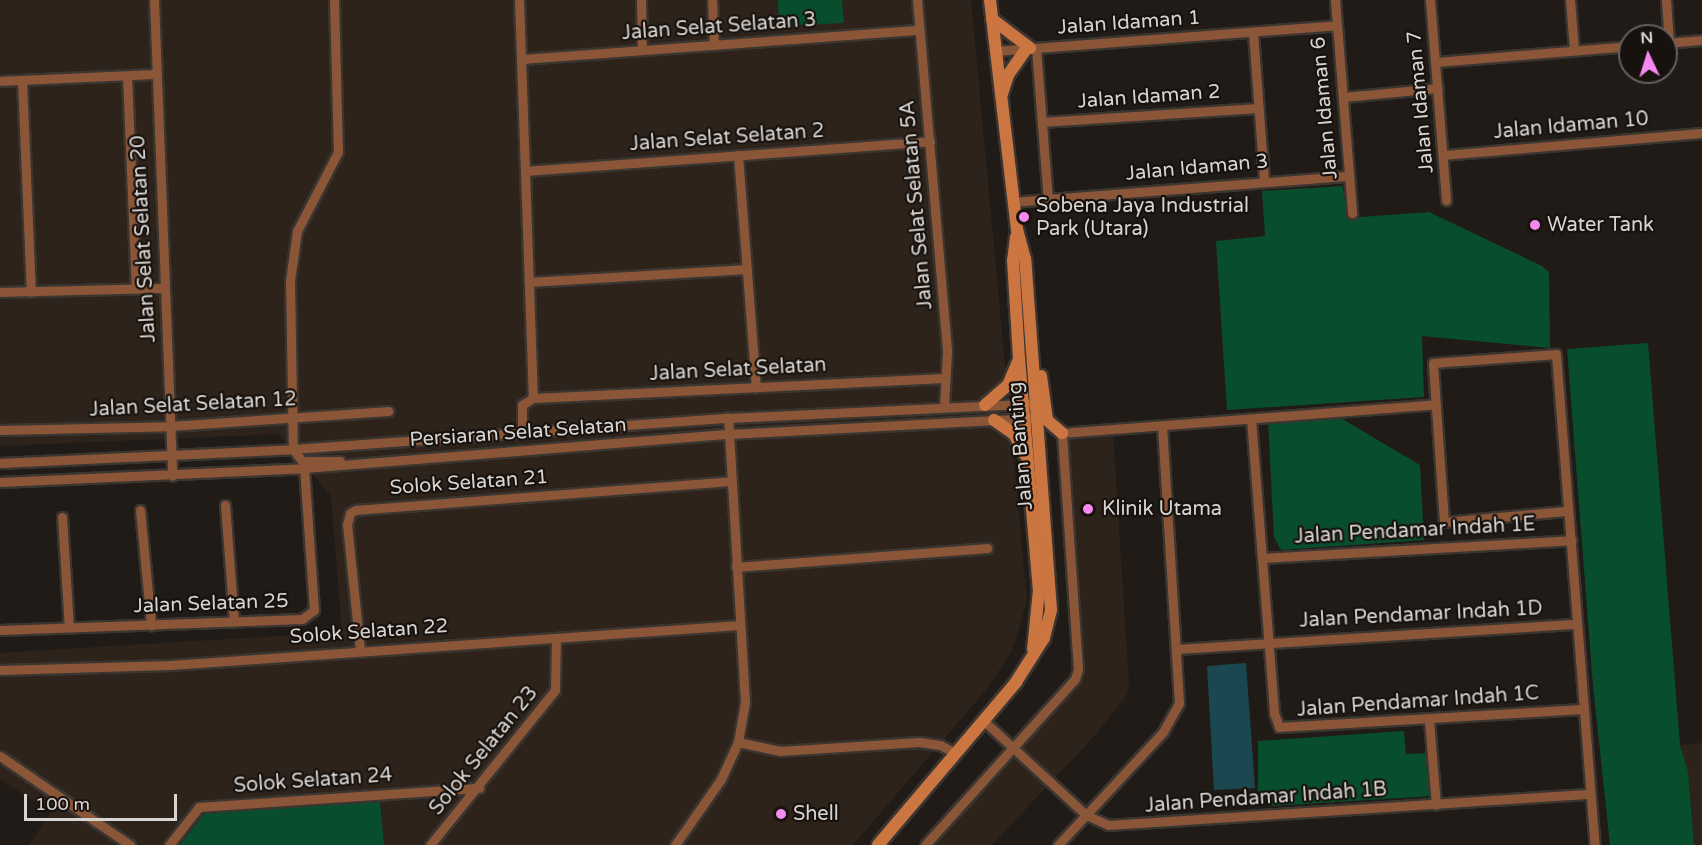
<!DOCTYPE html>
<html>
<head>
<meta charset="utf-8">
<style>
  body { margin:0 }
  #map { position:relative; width:1702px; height:845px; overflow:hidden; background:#211b17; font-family:"Varela Round",sans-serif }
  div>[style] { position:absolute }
  .built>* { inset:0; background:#2d231b }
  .green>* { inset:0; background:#084d2c }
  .water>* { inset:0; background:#1a4750 }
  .roads { filter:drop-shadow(2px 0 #3b3531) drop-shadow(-2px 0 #3b3531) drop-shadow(0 2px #3b3531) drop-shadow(0 -2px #3b3531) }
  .minor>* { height:9px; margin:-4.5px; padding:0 4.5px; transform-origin:4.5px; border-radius:4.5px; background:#8b5637 }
  .secondary>* { height:12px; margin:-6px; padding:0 6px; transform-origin:6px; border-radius:6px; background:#cb7541 }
  .dots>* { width:16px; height:16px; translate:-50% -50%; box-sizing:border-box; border:3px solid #18120e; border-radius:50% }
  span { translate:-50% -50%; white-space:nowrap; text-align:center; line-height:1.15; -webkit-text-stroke:4.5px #18120e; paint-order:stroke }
  .street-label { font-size:20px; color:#d8d4d1 }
  .poi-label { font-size:20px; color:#d8d4d1 }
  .left { translate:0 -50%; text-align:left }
  .north { position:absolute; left:1618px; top:24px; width:60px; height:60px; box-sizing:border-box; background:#18120e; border:2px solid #65605c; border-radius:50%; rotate:356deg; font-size:16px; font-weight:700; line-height:24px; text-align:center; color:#d8d4d1 }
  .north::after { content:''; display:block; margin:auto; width:21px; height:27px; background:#f589ee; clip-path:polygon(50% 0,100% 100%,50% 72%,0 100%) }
  .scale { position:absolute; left:24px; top:794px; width:153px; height:27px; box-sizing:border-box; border:3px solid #d8d4d1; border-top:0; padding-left:8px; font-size:18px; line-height:21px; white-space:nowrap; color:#d8d4d1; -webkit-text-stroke:4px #18120e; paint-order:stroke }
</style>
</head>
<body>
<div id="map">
  <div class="built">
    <div style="clip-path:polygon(0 0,971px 0,1027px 601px,1012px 651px,986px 690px,853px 845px,29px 845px,51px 812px,0 779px,0 653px,342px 632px,331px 496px,278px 434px,0 446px)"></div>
    <div style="clip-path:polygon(1113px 434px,1129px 684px,1126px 696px,1098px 732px,992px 845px,930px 845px,1078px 681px,1066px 436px)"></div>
    <div style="clip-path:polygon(1702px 743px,1702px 845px,1694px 845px,1688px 771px,1680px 745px)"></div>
  </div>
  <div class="green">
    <div style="clip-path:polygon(778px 0,842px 0,844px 23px,779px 26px)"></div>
    <div style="clip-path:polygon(1343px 186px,1347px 218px,1429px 212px,1542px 266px,1549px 272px,1550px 348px,1422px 336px,1424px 397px,1227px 410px,1216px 241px,1265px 236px,1262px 191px)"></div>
    <div style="clip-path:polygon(1648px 343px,1680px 745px,1688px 771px,1694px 845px,1610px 845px,1593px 686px,1567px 349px)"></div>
    <div style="clip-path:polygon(1339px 417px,1420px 465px,1424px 540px,1281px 550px,1274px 537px,1268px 421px)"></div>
    <div style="clip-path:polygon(1404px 731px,1406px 754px,1429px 753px,1432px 796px,1273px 806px,1258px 791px,1258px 741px)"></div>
    <div style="clip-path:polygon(380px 802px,384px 845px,180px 845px,205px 813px)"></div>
  </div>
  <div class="water">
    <div style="clip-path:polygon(1246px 663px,1255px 788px,1214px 790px,1207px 666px)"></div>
  </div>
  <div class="roads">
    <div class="minor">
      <div style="left:154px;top:0;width:476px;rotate:87.8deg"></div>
      <div style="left:334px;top:0;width:152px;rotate:88.5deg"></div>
      <div style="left:338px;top:152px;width:89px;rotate:117.4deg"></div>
      <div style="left:297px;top:231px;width:50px;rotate:98deg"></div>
      <div style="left:290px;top:281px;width:168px;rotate:89deg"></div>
      <div style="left:293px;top:449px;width:15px;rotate:53deg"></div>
      <div style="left:302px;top:461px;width:38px"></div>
      <div style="left:519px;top:0;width:398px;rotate:88deg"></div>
      <div style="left:533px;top:398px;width:13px;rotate:148deg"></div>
      <div style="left:522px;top:405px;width:26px;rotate:90deg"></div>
      <div style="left:641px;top:0;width:50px;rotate:88.9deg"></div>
      <div style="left:712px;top:0;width:45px;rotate:87.5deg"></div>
      <div style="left:917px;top:0;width:353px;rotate:85.1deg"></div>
      <div style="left:947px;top:352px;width:55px;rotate:93.1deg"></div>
      <div style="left:1335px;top:0;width:214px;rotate:85.4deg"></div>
      <div style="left:1430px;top:0;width:201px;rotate:85.4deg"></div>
      <div style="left:1570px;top:0;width:50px;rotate:85.4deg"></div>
      <div style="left:1666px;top:0;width:43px;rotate:86deg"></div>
      <div style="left:1253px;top:33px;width:148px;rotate:85.7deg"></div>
      <div style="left:1666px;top:43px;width:36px;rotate:-5deg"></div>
      <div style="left:1036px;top:48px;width:151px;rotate:85.5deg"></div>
      <div style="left:1048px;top:199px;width:302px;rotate:-4.4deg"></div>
      <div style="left:995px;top:51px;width:343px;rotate:-4.3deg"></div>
      <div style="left:522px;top:59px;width:398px;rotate:-4.2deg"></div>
      <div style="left:1436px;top:62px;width:195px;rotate:-4.7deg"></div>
      <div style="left:127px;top:76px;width:213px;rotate:87.6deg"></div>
      <div style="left:22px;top:80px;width:212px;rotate:87.6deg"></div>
      <div style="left:0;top:81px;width:155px;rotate:-2.6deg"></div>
      <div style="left:1343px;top:97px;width:95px;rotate:-5.4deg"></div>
      <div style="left:1042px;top:122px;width:216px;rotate:-3.7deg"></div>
      <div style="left:738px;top:155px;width:233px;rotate:85.6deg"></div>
      <div style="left:1444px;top:155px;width:259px;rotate:-4.9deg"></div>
      <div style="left:526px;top:171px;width:405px;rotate:-4.2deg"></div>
      <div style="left:1013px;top:202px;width:35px;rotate:-5deg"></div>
      <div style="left:529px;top:282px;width:218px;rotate:-3.4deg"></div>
      <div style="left:0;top:292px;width:165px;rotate:-1.4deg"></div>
      <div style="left:533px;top:398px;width:412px;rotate:-2.8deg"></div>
      <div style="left:1251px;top:419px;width:295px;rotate:85.5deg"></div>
      <div style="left:1274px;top:713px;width:15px;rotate:70deg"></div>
      <div style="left:1279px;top:727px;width:304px;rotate:-3.4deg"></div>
      <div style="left:0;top:430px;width:170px;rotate:-1.3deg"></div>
      <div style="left:170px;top:426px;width:219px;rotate:-3.9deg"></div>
      <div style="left:0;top:463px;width:293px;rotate:-2.7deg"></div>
      <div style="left:293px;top:449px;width:436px;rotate:-4.1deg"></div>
      <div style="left:728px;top:418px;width:301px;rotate:-2.7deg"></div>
      <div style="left:0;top:482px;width:304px;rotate:-2.6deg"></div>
      <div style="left:304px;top:468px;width:426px;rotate:-4.6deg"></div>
      <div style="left:729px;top:434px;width:301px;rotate:-3deg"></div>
      <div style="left:225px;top:505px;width:117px;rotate:85.6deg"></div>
      <div style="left:140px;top:510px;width:116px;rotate:84.5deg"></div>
      <div style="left:1567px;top:511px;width:123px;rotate:174.9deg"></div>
      <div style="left:1444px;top:522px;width:159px;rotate:-94deg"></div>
      <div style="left:1433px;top:363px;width:123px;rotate:-4.2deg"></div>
      <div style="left:1556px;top:354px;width:493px;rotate:85.5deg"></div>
      <div style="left:62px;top:517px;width:110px;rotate:86.4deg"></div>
      <div style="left:1262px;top:558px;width:310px;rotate:-3.3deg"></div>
      <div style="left:736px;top:567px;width:252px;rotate:-4.3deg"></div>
      <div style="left:0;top:630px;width:302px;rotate:-2.1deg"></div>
      <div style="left:302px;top:619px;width:15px;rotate:-37deg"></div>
      <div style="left:314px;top:610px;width:142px;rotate:-94deg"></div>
      <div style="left:1177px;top:649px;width:400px;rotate:-3.6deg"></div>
      <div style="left:360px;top:650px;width:126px;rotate:-95.9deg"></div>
      <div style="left:347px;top:525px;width:12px;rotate:-76deg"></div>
      <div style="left:350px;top:513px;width:7px;rotate:-27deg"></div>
      <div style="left:356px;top:510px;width:375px;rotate:-4.4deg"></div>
      <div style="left:0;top:670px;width:170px;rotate:-1.7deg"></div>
      <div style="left:170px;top:665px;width:571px;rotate:-4.01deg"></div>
      <div style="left:1429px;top:720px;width:85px;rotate:85.3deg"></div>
      <div style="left:985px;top:722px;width:137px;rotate:42.6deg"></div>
      <div style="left:1086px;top:815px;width:24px;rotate:24deg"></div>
      <div style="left:1108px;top:825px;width:482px;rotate:-3.7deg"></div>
      <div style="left:738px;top:742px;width:43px;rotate:12.1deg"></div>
      <div style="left:780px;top:751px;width:139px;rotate:-3.7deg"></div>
      <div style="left:919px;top:742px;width:21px;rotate:8deg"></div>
      <div style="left:940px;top:745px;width:18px;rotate:27deg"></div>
      <div style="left:0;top:756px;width:158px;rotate:34.4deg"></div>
      <div style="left:169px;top:845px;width:48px;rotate:-51.7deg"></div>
      <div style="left:199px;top:807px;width:281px;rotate:-3.9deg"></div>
      <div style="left:430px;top:845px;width:199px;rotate:-51.1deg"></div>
      <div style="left:555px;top:690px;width:51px;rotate:-88.9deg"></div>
      <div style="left:675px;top:845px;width:80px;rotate:-55.1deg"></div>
      <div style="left:721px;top:779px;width:41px;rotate:-65.3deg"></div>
      <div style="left:738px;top:742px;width:41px;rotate:-80.1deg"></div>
      <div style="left:745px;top:702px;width:285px;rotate:-93.4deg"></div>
      <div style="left:925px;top:845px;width:224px;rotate:-47.9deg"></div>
      <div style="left:1075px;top:679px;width:10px;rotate:-73deg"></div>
      <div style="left:1078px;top:669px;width:237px;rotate:-93.9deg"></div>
      <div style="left:1062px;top:433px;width:374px;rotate:-4.4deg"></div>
      <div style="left:1058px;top:845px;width:154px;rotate:-47.1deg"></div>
      <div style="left:1163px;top:732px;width:33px;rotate:-61deg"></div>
      <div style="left:1179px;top:703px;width:277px;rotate:-93.5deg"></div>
    </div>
    <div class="secondary">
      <div style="left:992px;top:19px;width:48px;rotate:37.3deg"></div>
      <div style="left:1002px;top:94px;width:20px;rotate:-72deg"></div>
      <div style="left:1008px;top:75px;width:33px;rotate:-55deg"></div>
      <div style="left:1016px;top:237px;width:23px;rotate:97deg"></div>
      <div style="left:1013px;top:260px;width:98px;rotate:86.5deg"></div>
      <div style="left:1019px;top:358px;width:233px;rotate:85.1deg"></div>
      <div style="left:1039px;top:590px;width:60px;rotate:95.7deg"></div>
      <div style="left:1041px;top:376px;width:44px;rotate:82.2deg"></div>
      <div style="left:1047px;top:420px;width:20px;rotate:41deg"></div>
      <div style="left:985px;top:405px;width:30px;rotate:-41deg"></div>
      <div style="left:1008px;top:385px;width:25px;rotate:-67deg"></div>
      <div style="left:994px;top:420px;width:24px;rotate:35deg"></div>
      <div style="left:1014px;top:434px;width:24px;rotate:62deg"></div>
      <div style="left:878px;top:845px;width:214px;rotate:-49.7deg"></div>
      <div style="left:1016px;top:682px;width:52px;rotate:-57.5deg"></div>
      <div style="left:1044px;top:638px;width:29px;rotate:-76deg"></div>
      <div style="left:1051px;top:610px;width:352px;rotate:-94.2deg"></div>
      <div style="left:1025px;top:259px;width:30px;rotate:-105deg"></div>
      <div style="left:1017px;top:230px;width:232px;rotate:-96.7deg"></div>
    </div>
  </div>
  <div class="dots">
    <div style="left:1024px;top:217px;background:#f589ee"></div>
    <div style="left:1535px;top:225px;background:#f589ee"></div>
    <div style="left:1088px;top:509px;background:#f589ee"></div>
    <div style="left:781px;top:814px;background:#f589ee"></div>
  </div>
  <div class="street-label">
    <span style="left:1129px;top:23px;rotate:-4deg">Jalan Idaman 1</span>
    <span style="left:719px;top:27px;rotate:-4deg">Jalan Selat Selatan 3</span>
    <span style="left:1149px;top:97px;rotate:-4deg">Jalan Idaman 2</span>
    <span style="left:1421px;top:102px;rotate:-95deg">Jalan Idaman 7</span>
    <span style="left:1325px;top:108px;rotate:-95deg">Jalan Idaman 6</span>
    <span style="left:1571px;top:126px;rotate:-5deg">Jalan Idaman 10</span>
    <span style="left:727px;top:138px;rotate:-4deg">Jalan Selat Selatan 2</span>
    <span style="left:1197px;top:168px;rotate:-5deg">Jalan Idaman 3</span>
    <span style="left:917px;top:205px;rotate:-95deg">Jalan Selat Selatan 5A</span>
    <span style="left:144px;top:239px;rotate:-93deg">Jalan Selat Selatan 20</span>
    <span style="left:738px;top:370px;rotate:-3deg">Jalan Selat Selatan</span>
    <span style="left:193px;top:405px;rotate:-3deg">Jalan Selat Selatan 12</span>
    <span style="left:518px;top:433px;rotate:-4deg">Persiaran Selat Selatan</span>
    <span style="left:1021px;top:446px;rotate:-95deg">Jalan Banting</span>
    <span style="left:469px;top:483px;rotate:-4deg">Solok Selatan 21</span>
    <span style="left:1415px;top:531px;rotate:-3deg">Jalan Pendamar Indah 1E</span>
    <span style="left:211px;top:604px;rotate:-2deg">Jalan Selatan 25</span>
    <span style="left:1421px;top:615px;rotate:-3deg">Jalan Pendamar Indah 1D</span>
    <span style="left:369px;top:632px;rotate:-4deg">Solok Selatan 22</span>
    <span style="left:1418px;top:702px;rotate:-4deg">Jalan Pendamar Indah 1C</span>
    <span style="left:484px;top:751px;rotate:-51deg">Solok Selatan 23</span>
    <span style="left:313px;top:781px;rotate:-4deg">Solok Selatan 24</span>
    <span style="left:1266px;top:798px;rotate:-4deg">Jalan Pendamar Indah 1B</span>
  </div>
  <div class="poi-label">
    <span class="left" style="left:1036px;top:218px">Sobena Jaya Industrial<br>Park (Utara)</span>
    <span class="left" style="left:1547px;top:225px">Water Tank</span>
    <span class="left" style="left:1102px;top:509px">Klinik Utama</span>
    <span class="left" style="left:793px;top:814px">Shell</span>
  </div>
  <div class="north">N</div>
  <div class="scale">100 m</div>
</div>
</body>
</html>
